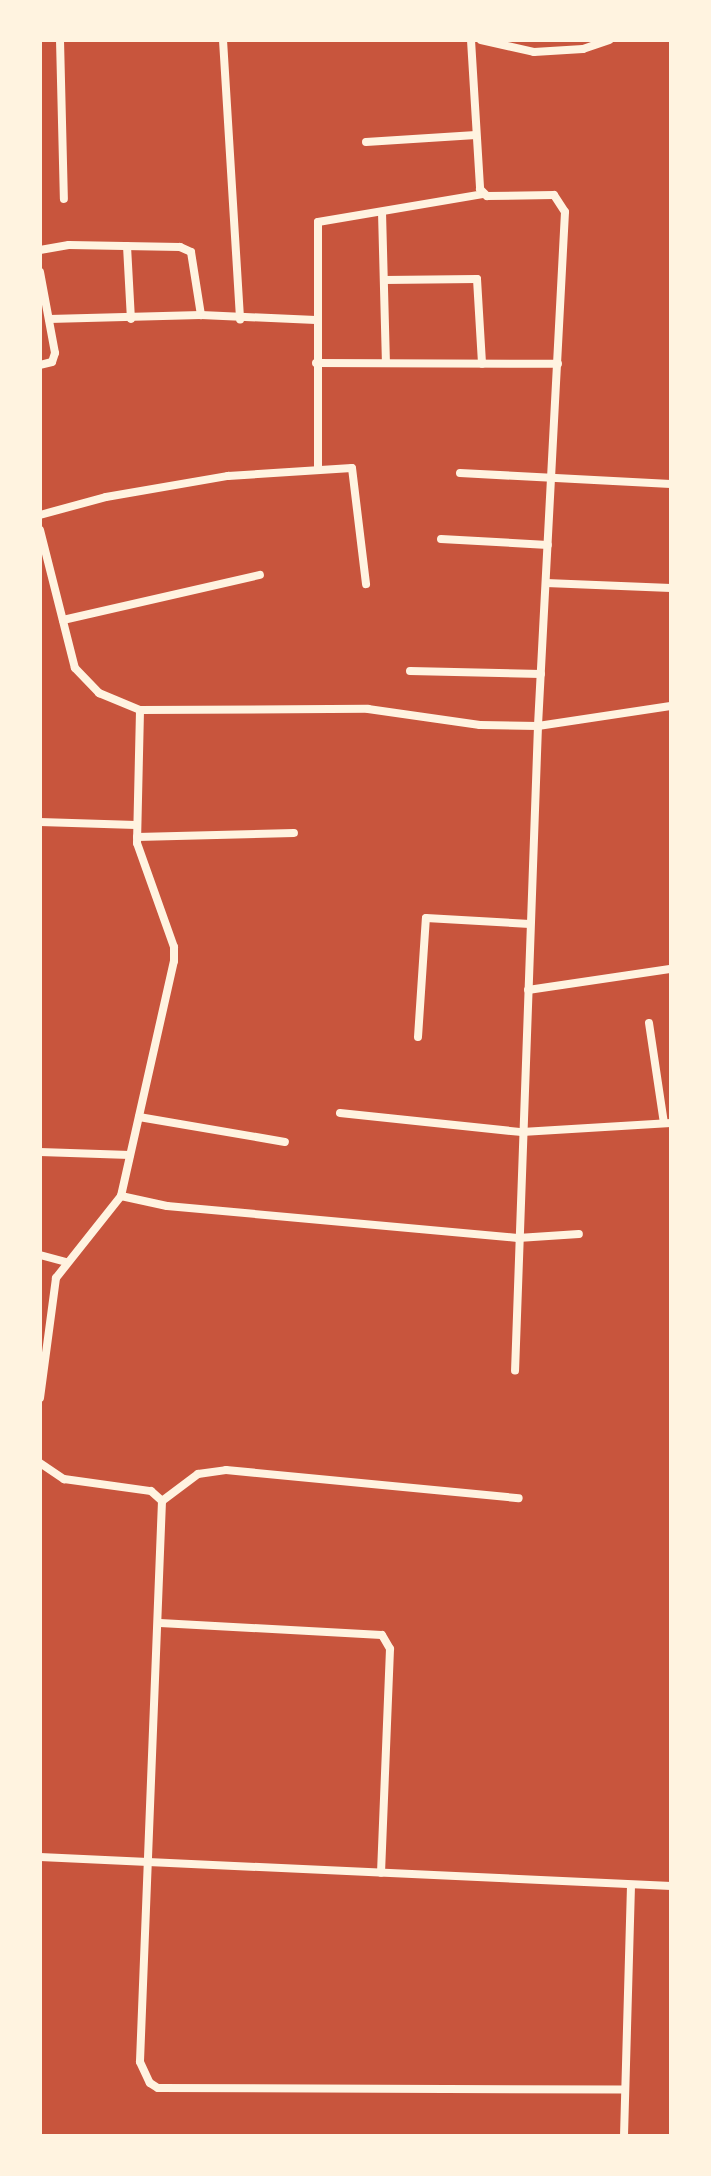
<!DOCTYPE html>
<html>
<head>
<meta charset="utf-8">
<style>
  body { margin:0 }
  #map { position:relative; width:711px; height:2176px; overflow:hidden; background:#c8553d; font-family:Roboto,sans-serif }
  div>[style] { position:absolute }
  .minor>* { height:8px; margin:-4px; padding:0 4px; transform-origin:4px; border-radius:4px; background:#fff3e0 }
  span { translate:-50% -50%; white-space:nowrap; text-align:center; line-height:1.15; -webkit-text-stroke:6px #fff3e0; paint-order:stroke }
  .frame { position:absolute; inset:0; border:42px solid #fff3e0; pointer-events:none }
</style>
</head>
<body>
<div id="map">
  <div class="minor">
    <div style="left:60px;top:40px;width:159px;rotate:88.6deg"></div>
    <div style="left:223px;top:40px;width:280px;rotate:86.5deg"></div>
    <div style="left:471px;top:40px;width:149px;rotate:86.5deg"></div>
    <div style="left:480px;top:189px;width:10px;rotate:45deg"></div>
    <div style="left:487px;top:196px;width:67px;rotate:-0.9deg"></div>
    <div style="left:554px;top:195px;width:20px;rotate:57deg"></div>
    <div style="left:565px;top:212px;width:515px;rotate:93.01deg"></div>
    <div style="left:538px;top:726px;width:645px;rotate:92.04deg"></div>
    <div style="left:481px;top:40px;width:54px;rotate:12.8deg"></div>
    <div style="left:534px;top:52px;width:49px;rotate:-3.5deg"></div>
    <div style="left:583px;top:49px;width:28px;rotate:-19deg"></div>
    <div style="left:366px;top:142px;width:110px;rotate:-3.6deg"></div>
    <div style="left:382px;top:212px;width:151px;rotate:88.5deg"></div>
    <div style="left:127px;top:246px;width:73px;rotate:86.9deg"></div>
    <div style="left:40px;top:250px;width:29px;rotate:-10deg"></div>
    <div style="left:69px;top:245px;width:111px;rotate:1deg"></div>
    <div style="left:180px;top:247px;width:12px;rotate:24deg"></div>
    <div style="left:191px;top:252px;width:64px;rotate:81deg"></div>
    <div style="left:201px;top:315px;width:115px;rotate:2.5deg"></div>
    <div style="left:40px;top:272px;width:82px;rotate:79.5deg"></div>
    <div style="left:55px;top:353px;width:9px;rotate:108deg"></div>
    <div style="left:52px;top:362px;width:12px;rotate:166deg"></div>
    <div style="left:384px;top:280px;width:93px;rotate:-0.6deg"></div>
    <div style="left:477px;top:279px;width:85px;rotate:86.6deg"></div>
    <div style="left:49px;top:319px;width:152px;rotate:-1.5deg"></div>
    <div style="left:316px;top:363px;width:242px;rotate:0.2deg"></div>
    <div style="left:318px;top:468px;width:246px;rotate:-90deg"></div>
    <div style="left:318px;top:222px;width:167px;rotate:-9.6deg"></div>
    <div style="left:460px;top:473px;width:211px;rotate:3deg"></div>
    <div style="left:40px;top:515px;width:68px;rotate:-15.3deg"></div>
    <div style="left:106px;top:497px;width:124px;rotate:-9.8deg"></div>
    <div style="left:228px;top:476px;width:124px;rotate:-3.7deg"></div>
    <div style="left:352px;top:468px;width:117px;rotate:83.1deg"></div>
    <div style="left:40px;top:530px;width:142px;rotate:75.8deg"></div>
    <div style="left:75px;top:668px;width:35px;rotate:46deg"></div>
    <div style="left:99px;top:693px;width:44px;rotate:22.5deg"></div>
    <div style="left:140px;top:710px;width:228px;rotate:-0.3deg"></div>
    <div style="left:368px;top:709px;width:113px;rotate:8.1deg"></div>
    <div style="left:480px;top:725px;width:58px;rotate:1deg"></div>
    <div style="left:538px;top:726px;width:134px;rotate:-8.6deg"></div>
    <div style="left:441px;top:539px;width:107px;rotate:3.2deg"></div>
    <div style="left:546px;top:583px;width:125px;rotate:2.3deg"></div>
    <div style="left:63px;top:620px;width:202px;rotate:-12.9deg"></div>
    <div style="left:410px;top:671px;width:131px;rotate:1.3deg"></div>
    <div style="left:40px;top:822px;width:96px;rotate:1.8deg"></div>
    <div style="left:137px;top:837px;width:157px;rotate:-1.5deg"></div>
    <div style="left:528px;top:990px;width:145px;rotate:-8.4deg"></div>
    <div style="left:649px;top:1023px;width:101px;rotate:81.5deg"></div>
    <div style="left:418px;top:1037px;width:119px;rotate:-86.2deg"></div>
    <div style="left:426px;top:918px;width:104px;rotate:3.3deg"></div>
    <div style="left:340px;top:1113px;width:183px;rotate:6deg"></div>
    <div style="left:522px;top:1132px;width:149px;rotate:-3.5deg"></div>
    <div style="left:139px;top:1117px;width:148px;rotate:9.7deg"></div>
    <div style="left:40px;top:1152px;width:90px;rotate:1.9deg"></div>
    <div style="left:121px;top:1196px;width:47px;rotate:12.3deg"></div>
    <div style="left:167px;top:1206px;width:352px;rotate:5.2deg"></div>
    <div style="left:518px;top:1238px;width:61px;rotate:-3.8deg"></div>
    <div style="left:40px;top:1255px;width:28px;rotate:15deg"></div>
    <div style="left:40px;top:1398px;width:121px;rotate:-82.4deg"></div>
    <div style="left:56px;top:1278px;width:105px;rotate:-51.6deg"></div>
    <div style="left:121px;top:1196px;width:241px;rotate:-77.3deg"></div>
    <div style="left:174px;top:961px;width:14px;rotate:-90deg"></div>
    <div style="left:174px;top:947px;width:110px;rotate:-109.6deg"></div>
    <div style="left:137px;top:843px;width:133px;rotate:-88.7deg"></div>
    <div style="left:40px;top:1463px;width:29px;rotate:34deg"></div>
    <div style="left:64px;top:1479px;width:88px;rotate:7.9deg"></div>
    <div style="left:151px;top:1491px;width:15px;rotate:42deg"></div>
    <div style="left:162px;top:1501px;width:561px;rotate:92.25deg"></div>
    <div style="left:140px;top:2062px;width:23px;rotate:65deg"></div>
    <div style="left:150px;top:2083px;width:9px;rotate:32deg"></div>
    <div style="left:158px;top:2088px;width:465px;rotate:0.2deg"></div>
    <div style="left:162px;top:1501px;width:45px;rotate:-36.9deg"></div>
    <div style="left:198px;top:1474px;width:28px;rotate:-8deg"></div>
    <div style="left:226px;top:1470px;width:294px;rotate:5.5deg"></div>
    <div style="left:160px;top:1623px;width:222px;rotate:3.1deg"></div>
    <div style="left:382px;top:1635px;width:16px;rotate:60deg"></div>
    <div style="left:390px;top:1649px;width:224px;rotate:92.3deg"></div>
    <div style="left:40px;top:1857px;width:632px;rotate:2.63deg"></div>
    <div style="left:624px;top:2136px;width:250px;rotate:-88.4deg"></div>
  </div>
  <div class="frame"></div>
</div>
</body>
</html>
